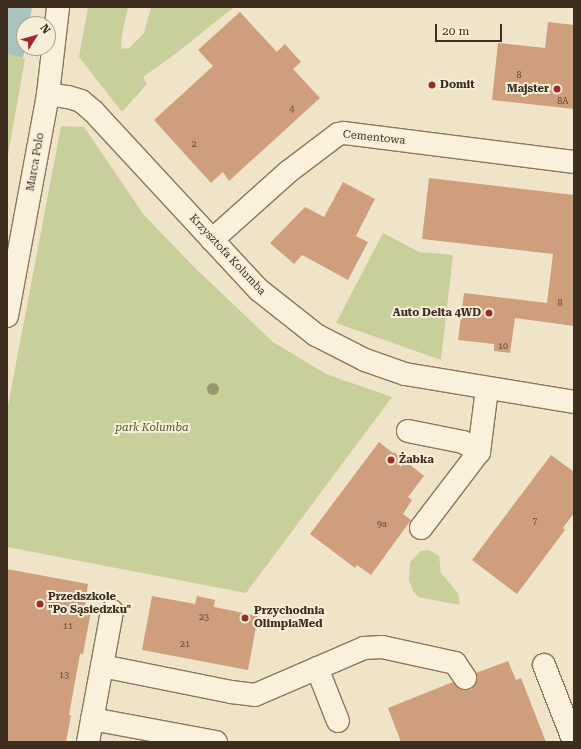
<!DOCTYPE html>
<html>
<head>
<meta charset="utf-8">
<style>
  body { margin:0 }
  #map { position:relative; width:581px; height:749px; overflow:hidden; background:#f0e4c8; font-family:"Roboto Serif",serif }
  div>[style] { position:absolute }
  .green>* { inset:0; background:#c9cf9b }
  .water>* { inset:0; background:#a9c4bc }
  .building>* { inset:0; background:#cf9f7d }
  .roads { filter:drop-shadow(1px 0 #8d765c) drop-shadow(-1px 0 #8d765c) drop-shadow(0 1px #8d765c) drop-shadow(0 -1px #8d765c) }
  .minor>* { height:22px; margin:-11px; padding:0 11px; transform-origin:11px; border-radius:11px; background:#faf1dc }
  .trees>* { width:12px; height:12px; margin:-6px; border-radius:50%; background:#96986f }
  .dots>* { width:11px; height:11px; translate:-50% -50%; box-sizing:border-box; border:2px solid #f7eed8; border-radius:50% }
  span { translate:-50% -50%; white-space:nowrap; text-align:center; line-height:1.15; -webkit-text-stroke:4px #f7eed8; paint-order:stroke }
  .number-label { font-size:9px; color:#624a37 }
  .number-label span { -webkit-text-stroke-width:0 }
  .poi-label { font-size:11px; color:#3d2e20; font-weight:700 }
  .left { translate:0 -50%; text-align:left }
  .right { translate:-100% -50%; text-align:right }
  .street-label { font-size:11px; color:#3d2e20 }
  .park-label { font-size:11px; color:#4d5a26; font-style:italic }
  .frame { position:absolute; inset:0; border:8px solid #3d2e20; pointer-events:none }
  .north { position:absolute; left:16px; top:16px; width:40px; height:40px; box-sizing:border-box; background:#f7eed8; border:1px solid #ada18e; border-radius:50%; rotate:53deg; font-size:11px; font-weight:700; line-height:16px; text-align:center; color:#3d2e20 }
  .north::after { content:''; display:block; margin:auto; width:14px; height:18px; background:#9e2a2b; clip-path:polygon(50% 0,100% 100%,50% 72%,0 100%) }
  .scale { position:absolute; left:435px; top:24px; width:67px; height:18px; box-sizing:border-box; border:2px solid #3d2e20; border-top:0; padding-left:5px; font-size:12px; line-height:14px; white-space:nowrap; color:#3d2e20; -webkit-text-stroke:3px #f7eed8; paint-order:stroke }
</style>
</head>
<body>
<div id="map">
  <div class="green">
    <div style="clip-path:polygon(88px 7px,128px 7px,122px 34px,121px 49px,129px 48px,144px 33px,151px 7px,234px 7px,178px 52px,143px 77px,147px 84px,122px 112px,79px 57px)"></div>
    <div style="clip-path:polygon(7px 54px,25px 59px,7px 161px)"></div>
    <div style="clip-path:polygon(61px 126px,84px 127px,144px 215px,195px 268px,273px 342px,326px 374px,392px 397px,246px 593px,7px 547px,7px 411px)"></div>
    <div style="clip-path:polygon(383px 233px,419px 252px,453px 255px,441px 360px,336px 323px)"></div>
    <div style="clip-path:polygon(429px 550px,439px 556px,441px 573px,458px 593px,460px 605px,418px 597px,413px 591px,409px 580px,410px 562px,421px 551px)"></div>
  </div>
  <div class="water">
    <div style="clip-path:polygon(7px 7px,32px 7px,29px 24px,24px 24px,25px 48px,23px 58px,7px 54px)"></div>
  </div>
  <div class="building">
    <div style="clip-path:polygon(240px 12px,277px 52px,285px 44px,301px 62px,293px 69px,320px 98px,229px 181px,223px 172px,211px 183px,154px 120px,213px 66px,198px 50px)"></div>
    <div style="clip-path:polygon(548px 22px,574px 25px,574px 109px,492px 100px,498px 43px,545px 48px)"></div>
    <div style="clip-path:polygon(429px 178px,574px 195px,574px 326px,515px 318px,510px 353px,494px 351px,494px 344px,458px 340px,464px 293px,547px 303px,553px 254px,422px 239px)"></div>
    <div style="clip-path:polygon(343px 182px,375px 199px,356px 236px,368px 242px,348px 280px,302px 255px,294px 264px,270px 243px,305px 207px,324px 217px)"></div>
    <div style="clip-path:polygon(379px 442px,393px 453px,394px 452px,424px 476px,408px 497px,412px 500px,403px 514px,411px 520px,371px 575px,357px 565px,355px 568px,310px 534px)"></div>
    <div style="clip-path:polygon(551px 455px,574px 472px,574px 513px,563px 528px,565px 530px,517px 594px,472px 560px)"></div>
    <div style="clip-path:polygon(7px 569px,88px 584px,85px 605px,92px 606px,83px 654px,80px 654px,69px 715px,71px 715px,66px 742px,7px 742px)"></div>
    <div style="clip-path:polygon(152px 596px,195px 604px,197px 596px,215px 600px,214px 607px,258px 616px,248px 670px,142px 650px)"></div>
    <div style="clip-path:polygon(508px 661px,516px 680px,521px 678px,546px 742px,401px 742px,388px 708px,453px 682px,460px 689px,466px 690px,472px 689px,476px 683px,476px 673px)"></div>
  </div>
  <div class="roads">
    <div class="minor">
      <div style="left:48px;top:94px;width:20px;rotate:9deg"></div>
      <div style="left:68px;top:97px;width:14px;rotate:17deg"></div>
      <div style="left:81px;top:101px;width:16px;rotate:40deg"></div>
      <div style="left:93px;top:111px;width:244px;rotate:47.2deg"></div>
      <div style="left:259px;top:290px;width:73px;rotate:38.3deg"></div>
      <div style="left:316px;top:335px;width:55px;rotate:27deg"></div>
      <div style="left:365px;top:360px;width:42px;rotate:19.3deg"></div>
      <div style="left:405px;top:374px;width:171px;rotate:9.4deg"></div>
      <div style="left:212px;top:240px;width:102px;rotate:-41.8deg"></div>
      <div style="left:288px;top:172px;width:63px;rotate:-37.2deg"></div>
      <div style="left:338px;top:134px;width:6px;rotate:-9deg"></div>
      <div style="left:344px;top:133px;width:232px;rotate:7.2deg"></div>
      <div style="left:7px;top:316px;width:226px;rotate:-79.5deg"></div>
      <div style="left:48px;top:94px;width:88px;rotate:-83.4deg"></div>
      <div style="left:408px;top:431px;width:56px;rotate:11.3deg"></div>
      <div style="left:463px;top:442px;width:19px;rotate:32deg"></div>
      <div style="left:421px;top:528px;width:96px;rotate:-52.7deg"></div>
      <div style="left:479px;top:452px;width:64px;rotate:-82.8deg"></div>
      <div style="left:544px;top:665px;width:83px;rotate:68.7deg"></div>
      <div style="left:102px;top:666px;width:132px;rotate:11.4deg"></div>
      <div style="left:231px;top:692px;width:24px;rotate:7deg"></div>
      <div style="left:255px;top:695px;width:119px;rotate:-23.3deg"></div>
      <div style="left:364px;top:648px;width:18px;rotate:-3deg"></div>
      <div style="left:382px;top:647px;width:75px;rotate:12.4deg"></div>
      <div style="left:455px;top:663px;width:18px;rotate:56deg"></div>
      <div style="left:317px;top:668px;width:57px;rotate:68.4deg"></div>
      <div style="left:92px;top:719px;width:126px;rotate:10.5deg"></div>
      <div style="left:88px;top:742px;width:133px;rotate:-79.6deg"></div>
    </div>
  </div>
  <div class="trees">
    <div style="left:213px;top:389px"></div>
  </div>
  <div class="dots">
    <div style="left:432px;top:85px;background:#9e2a2b"></div>
    <div style="left:557px;top:89px;background:#9e2a2b"></div>
    <div style="left:489px;top:313px;background:#9e2a2b"></div>
    <div style="left:391px;top:460px;background:#9e2a2b"></div>
    <div style="left:40px;top:604px;background:#9e2a2b"></div>
    <div style="left:245px;top:618px;background:#9e2a2b"></div>
  </div>
  <div class="number-label">
    <span style="left:519px;top:75px">8</span>
    <span style="left:563px;top:101px">8A</span>
    <span style="left:292px;top:109px">4</span>
    <span style="left:194px;top:144px">2</span>
    <span style="left:560px;top:303px">8</span>
    <span style="left:503px;top:346px">10</span>
    <span style="left:535px;top:521px">7</span>
    <span style="left:382px;top:524px">9a</span>
    <span style="left:204px;top:617px">23</span>
    <span style="left:68px;top:626px">11</span>
    <span style="left:185px;top:644px">21</span>
    <span style="left:64px;top:675px">13</span>
  </div>
  <div class="poi-label">
    <span class="left" style="left:440px;top:85px">Domit</span>
    <span class="right" style="left:549px;top:89px">Majster</span>
    <span class="right" style="left:481px;top:313px">Auto Delta 4WD</span>
    <span class="left" style="left:399px;top:460px">Żabka</span>
    <span class="left" style="left:48px;top:604px">Przedszkole<br>"Po Sąsiedzku"</span>
    <span class="left" style="left:254px;top:618px">Przychodnia<br>OlimpiaMed</span>
  </div>
  <div class="street-label">
    <span style="left:374px;top:138px;rotate:6deg">Cementowa</span>
    <span style="left:36px;top:162px;rotate:-80deg">Marca Polo</span>
    <span style="left:227px;top:255px;rotate:47deg">Krzysztofa Kolumba</span>
  </div>
  <div class="park-label">
    <span style="left:152px;top:428px">park Kolumba</span>
  </div>
  <div class="frame"></div>
  <div class="north">N</div>
  <div class="scale">20 m</div>
</div>
</body>
</html>
